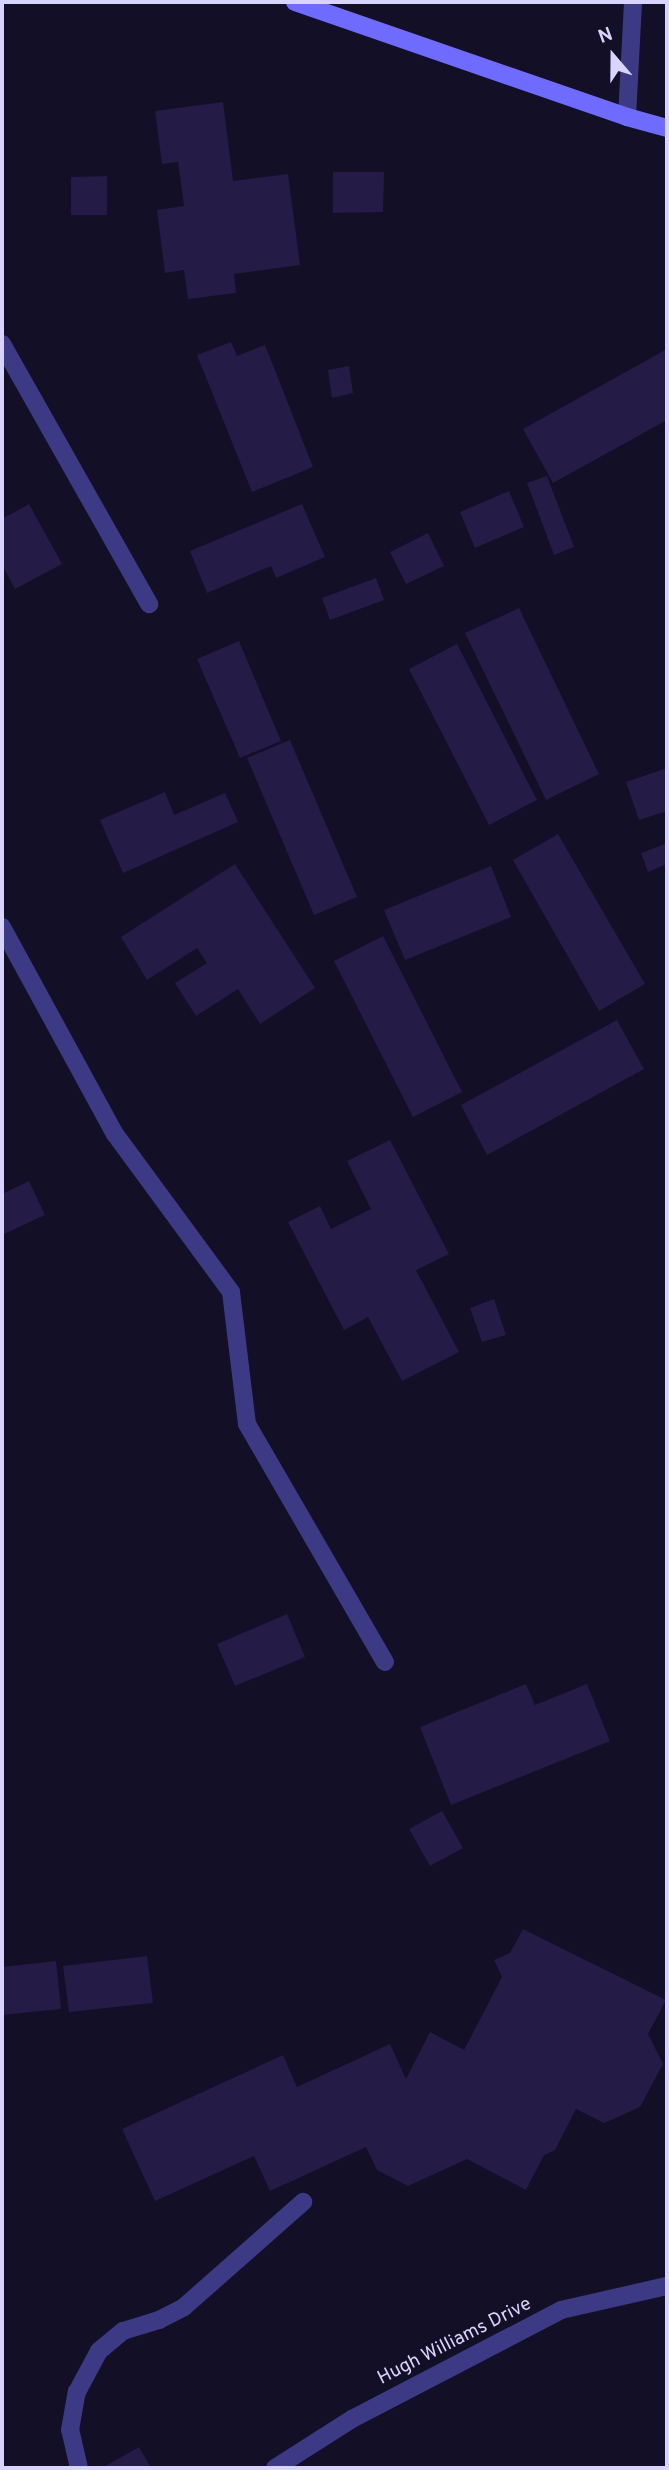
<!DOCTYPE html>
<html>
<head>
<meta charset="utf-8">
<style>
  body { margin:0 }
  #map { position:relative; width:669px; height:2470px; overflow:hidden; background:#130f26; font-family:Overpass,sans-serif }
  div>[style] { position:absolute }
  .building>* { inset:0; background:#241b47 }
  .lane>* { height:18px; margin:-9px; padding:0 9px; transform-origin:9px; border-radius:9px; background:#3d3a85 }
  .street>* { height:18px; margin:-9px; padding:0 9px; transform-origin:9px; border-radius:9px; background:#3d3a85 }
  .secondary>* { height:18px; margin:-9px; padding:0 9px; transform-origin:9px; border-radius:9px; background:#6f6bff }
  span { translate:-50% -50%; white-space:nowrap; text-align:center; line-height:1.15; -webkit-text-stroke:5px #130f26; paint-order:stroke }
  .street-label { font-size:19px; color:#d9d4ff }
  .frame { position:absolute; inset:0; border:4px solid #d9d4ff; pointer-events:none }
  .north { position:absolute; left:578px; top:21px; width:70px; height:70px; -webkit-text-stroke:5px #130f26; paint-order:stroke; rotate:340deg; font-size:19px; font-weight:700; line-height:28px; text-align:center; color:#d9d4ff }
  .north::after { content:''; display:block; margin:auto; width:24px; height:32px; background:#d9d4ff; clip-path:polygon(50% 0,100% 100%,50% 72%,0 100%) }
</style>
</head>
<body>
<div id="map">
  <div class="building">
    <div style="clip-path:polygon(223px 102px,233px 181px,288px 174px,300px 265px,234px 274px,236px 293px,188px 299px,184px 270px,165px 273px,157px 210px,184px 206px,178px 162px,162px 164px,155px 111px)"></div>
    <div style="clip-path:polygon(333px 172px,384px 172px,383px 212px,333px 213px)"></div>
    <div style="clip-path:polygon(107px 176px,107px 215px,71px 215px,71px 177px)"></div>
    <div style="clip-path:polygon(231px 342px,237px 356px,265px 345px,313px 467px,252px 492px,197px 355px)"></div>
    <div style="clip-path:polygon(667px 349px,667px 420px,553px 483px,523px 429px)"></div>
    <div style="clip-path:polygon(349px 366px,353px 393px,332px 398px,328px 370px)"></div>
    <div style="clip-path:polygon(547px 476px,574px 547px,554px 555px,527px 483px)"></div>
    <div style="clip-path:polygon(509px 491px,524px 527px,475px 548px,460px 512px)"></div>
    <div style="clip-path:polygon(29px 504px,62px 564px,15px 589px,2px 565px,2px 519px)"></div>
    <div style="clip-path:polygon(302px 504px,325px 557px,276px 578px,271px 566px,207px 593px,190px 551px)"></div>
    <div style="clip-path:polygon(428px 533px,444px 566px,406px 584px,390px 552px)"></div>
    <div style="clip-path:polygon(376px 578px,384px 600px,330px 620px,322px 598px)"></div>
    <div style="clip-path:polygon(519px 608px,599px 774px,546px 800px,465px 633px)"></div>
    <div style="clip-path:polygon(239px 641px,281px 741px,240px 758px,197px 659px)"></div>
    <div style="clip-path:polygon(457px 644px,537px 800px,489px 825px,409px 669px)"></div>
    <div style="clip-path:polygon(290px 740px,357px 897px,314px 915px,247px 758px)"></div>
    <div style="clip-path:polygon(667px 768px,667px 811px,639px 820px,626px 782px)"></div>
    <div style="clip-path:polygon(165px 792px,174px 815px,225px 793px,238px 822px,123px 873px,100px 820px)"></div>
    <div style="clip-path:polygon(558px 834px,645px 984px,599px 1011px,513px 860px)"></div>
    <div style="clip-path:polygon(667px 843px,667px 864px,648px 872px,641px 853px)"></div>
    <div style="clip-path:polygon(235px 864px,315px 988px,260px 1024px,238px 989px,196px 1016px,175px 983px,207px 963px,197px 948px,147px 980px,121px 937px)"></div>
    <div style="clip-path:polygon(491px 866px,511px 917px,405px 960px,384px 910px)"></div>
    <div style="clip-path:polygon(383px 936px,462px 1092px,413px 1117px,334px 961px)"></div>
    <div style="clip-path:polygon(617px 1020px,644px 1069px,487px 1155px,461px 1105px)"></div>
    <div style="clip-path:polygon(390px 1140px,449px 1254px,416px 1270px,459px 1352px,402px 1381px,368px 1317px,344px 1330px,288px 1222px,320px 1206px,331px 1229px,371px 1209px,347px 1161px)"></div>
    <div style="clip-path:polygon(29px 1181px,45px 1215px,2px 1235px,2px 1194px)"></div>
    <div style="clip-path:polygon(494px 1299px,506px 1335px,482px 1342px,470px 1308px)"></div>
    <div style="clip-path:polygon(287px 1614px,305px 1657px,235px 1686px,217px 1644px)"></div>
    <div style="clip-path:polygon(526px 1684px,535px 1705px,587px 1684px,610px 1741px,451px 1805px,420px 1727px)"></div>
    <div style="clip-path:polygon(442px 1811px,463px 1848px,430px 1866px,409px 1829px)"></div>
    <div style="clip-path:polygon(523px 1929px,666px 2000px,648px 2034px,663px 2064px,640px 2107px,604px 2123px,576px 2109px,555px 2150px,544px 2155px,526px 2190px,467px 2159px,408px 2186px,377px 2170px,366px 2147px,270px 2191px,254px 2156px,155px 2201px,122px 2129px,283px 2055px,297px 2087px,390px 2044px,406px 2079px,430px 2032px,464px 2050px,502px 1977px,494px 1960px,510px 1953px)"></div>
    <div style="clip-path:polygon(147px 1956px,153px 2003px,69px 2012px,63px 1966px)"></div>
    <div style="clip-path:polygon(56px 1961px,61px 2009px,2px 2015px,2px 1967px)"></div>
    <div style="clip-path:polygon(139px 2447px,151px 2468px,102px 2468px)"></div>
  </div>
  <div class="lane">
    <div style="left:627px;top:117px;width:115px;rotate:-87deg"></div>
    <div style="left:2px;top:344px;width:299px;rotate:60.5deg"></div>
    <div style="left:79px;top:2468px;width:39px;rotate:-103deg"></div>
    <div style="left:70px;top:2430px;width:39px;rotate:-80deg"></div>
    <div style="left:77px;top:2392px;width:47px;rotate:-61.8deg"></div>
    <div style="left:99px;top:2351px;width:31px;rotate:-40deg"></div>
    <div style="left:123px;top:2331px;width:38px;rotate:-17deg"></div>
    <div style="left:159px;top:2320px;width:28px;rotate:-27deg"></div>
    <div style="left:184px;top:2307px;width:159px;rotate:-41.4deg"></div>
  </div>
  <div class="street">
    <div style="left:2px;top:927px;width:236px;rotate:61.4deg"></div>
    <div style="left:115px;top:1134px;width:196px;rotate:53.7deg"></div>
    <div style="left:231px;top:1292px;width:133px;rotate:83.1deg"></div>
    <div style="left:247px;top:1424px;width:275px;rotate:59.9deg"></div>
    <div style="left:275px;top:2468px;width:91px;rotate:-32.5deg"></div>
    <div style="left:352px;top:2419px;width:236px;rotate:-27.5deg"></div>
    <div style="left:561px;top:2310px;width:109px;rotate:-12.8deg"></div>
  </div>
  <div class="secondary">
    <div style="left:295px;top:2px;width:351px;rotate:19.1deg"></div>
    <div style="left:627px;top:117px;width:41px;rotate:15.4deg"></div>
  </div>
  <div class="street-label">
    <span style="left:455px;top:2342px;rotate:-27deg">Hugh Williams Drive</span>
  </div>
  <div class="frame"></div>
  <div class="north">N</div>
</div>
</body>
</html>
